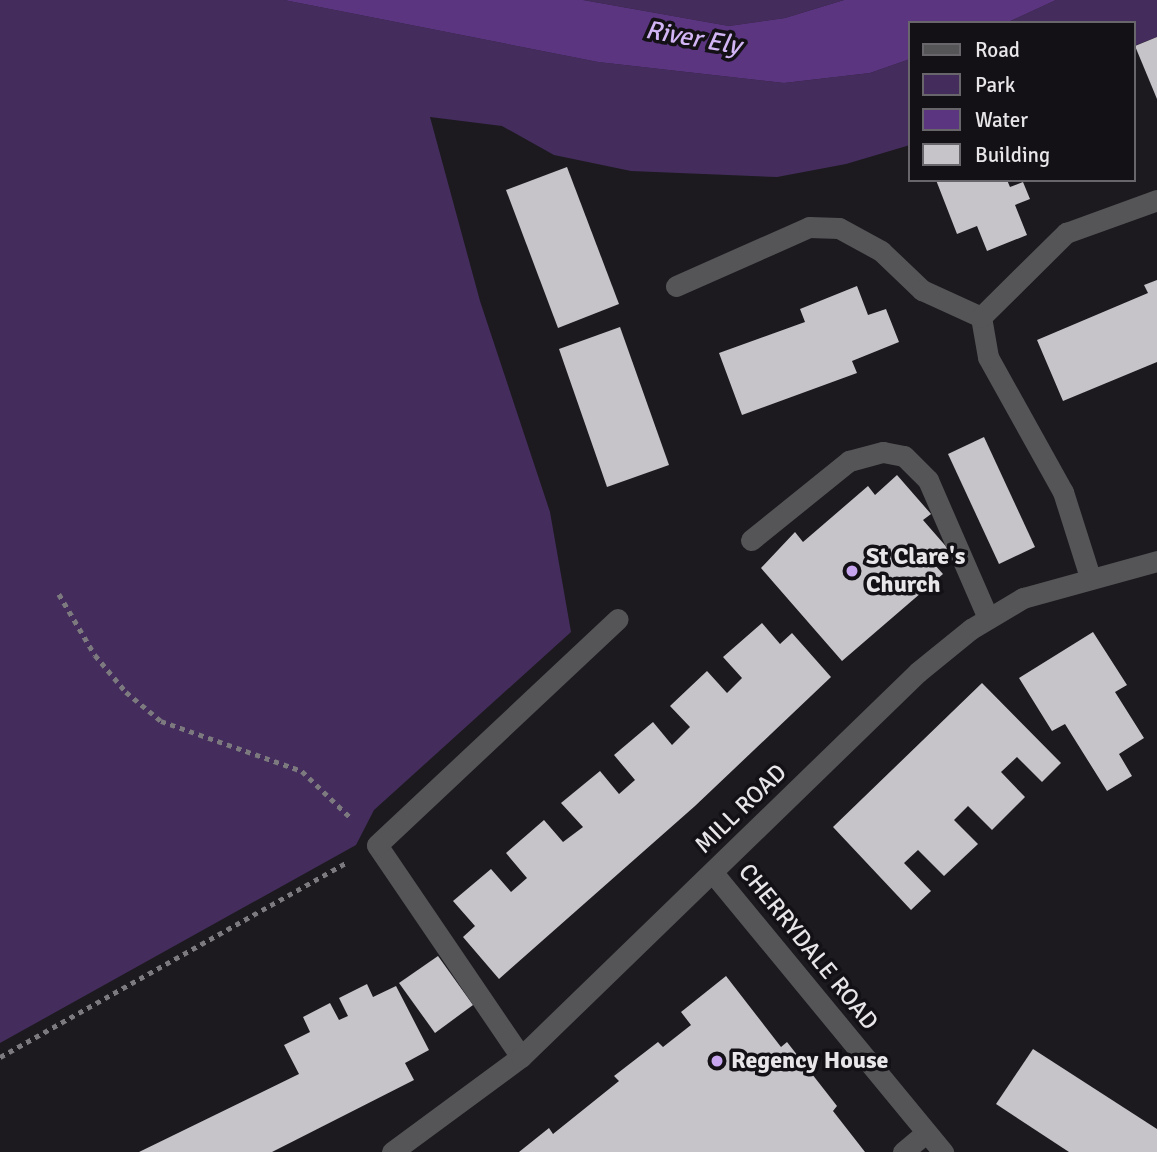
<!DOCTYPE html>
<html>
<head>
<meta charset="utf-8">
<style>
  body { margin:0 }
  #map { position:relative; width:1157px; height:1152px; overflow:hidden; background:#1c1a1f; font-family:Signika,sans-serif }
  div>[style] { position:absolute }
  .green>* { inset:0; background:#442d5c }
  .water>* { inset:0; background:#5b3580 }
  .building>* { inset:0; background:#c6c3c9 }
  .path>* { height:4.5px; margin-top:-2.25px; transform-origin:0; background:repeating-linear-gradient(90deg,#7c7a7e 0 5px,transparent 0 10px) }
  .lane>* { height:21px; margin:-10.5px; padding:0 10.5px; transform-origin:10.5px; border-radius:10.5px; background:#555557 }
  .street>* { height:21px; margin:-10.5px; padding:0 10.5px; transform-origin:10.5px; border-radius:10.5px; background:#555557 }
  .dots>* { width:19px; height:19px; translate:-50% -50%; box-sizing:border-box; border:4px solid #131115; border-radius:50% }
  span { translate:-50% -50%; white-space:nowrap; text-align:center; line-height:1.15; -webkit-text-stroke:7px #131115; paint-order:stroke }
  .poi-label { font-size:24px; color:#e8e6e9; font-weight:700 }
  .left { translate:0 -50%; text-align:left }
  .street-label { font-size:24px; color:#e8e6e9 }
  .water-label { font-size:26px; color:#d2b5f5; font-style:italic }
  .legend { position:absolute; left:908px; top:21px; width:228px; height:161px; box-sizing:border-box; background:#131115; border:2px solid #68666a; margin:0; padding:9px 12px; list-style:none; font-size:21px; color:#e8e6e9 }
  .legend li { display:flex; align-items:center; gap:14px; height:35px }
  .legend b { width:35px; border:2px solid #68666a }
</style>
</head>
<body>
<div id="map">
  <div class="green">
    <div style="clip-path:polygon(0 0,284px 0,598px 62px,784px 83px,870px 73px,910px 59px,910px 145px,846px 164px,777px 177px,631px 171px,554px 155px,502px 126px,430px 117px,480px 301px,550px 512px,571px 632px,374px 810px,356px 845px,0 1043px)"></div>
    <div style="clip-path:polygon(583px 0,844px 0,785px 18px,729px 26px)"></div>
    <div style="clip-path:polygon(1056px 0,1157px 0,1157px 37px,1134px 46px,1134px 23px,1006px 23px)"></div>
  </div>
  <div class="water">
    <div style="clip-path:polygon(284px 0,583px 0,729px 26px,785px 18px,844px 0,1056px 0,1006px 23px,910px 23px,910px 59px,870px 73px,784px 83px,598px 62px)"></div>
  </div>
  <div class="building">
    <div style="clip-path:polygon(1157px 37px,1157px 99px,1135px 46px)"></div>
    <div style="clip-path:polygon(567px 167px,619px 304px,558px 328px,506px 190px)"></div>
    <div style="clip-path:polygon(936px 180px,1007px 180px,1010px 187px,1023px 182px,1030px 199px,1015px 205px,1027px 235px,987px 251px,977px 226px,957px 234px)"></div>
    <div style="clip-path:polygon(1157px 280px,1157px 362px,1063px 401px,1037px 340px,1148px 293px,1144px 285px)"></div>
    <div style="clip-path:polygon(857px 286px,868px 315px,886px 309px,899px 342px,852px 361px,857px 373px,742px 415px,719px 353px,805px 322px,800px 309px)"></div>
    <div style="clip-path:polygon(620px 327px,669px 465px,607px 487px,559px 349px)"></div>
    <div style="clip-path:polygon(984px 437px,1035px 547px,999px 564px,948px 454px)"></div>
    <div style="clip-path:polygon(897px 475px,931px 514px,923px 520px,950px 551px,934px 564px,943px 574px,842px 661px,761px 568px,795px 532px,803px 542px,868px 486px,875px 495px)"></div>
    <div style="clip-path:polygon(762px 623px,780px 644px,792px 633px,831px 677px,695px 806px,499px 979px,463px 937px,475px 926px,453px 901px,491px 869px,511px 892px,527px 878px,506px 853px,544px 820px,563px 842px,583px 827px,561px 803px,600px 771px,619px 794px,635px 780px,614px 755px,653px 722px,672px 745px,690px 727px,670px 706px,707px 671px,727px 693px,742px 678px,723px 657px)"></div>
    <div style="clip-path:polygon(1093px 632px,1127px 685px,1115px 692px,1144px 738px,1119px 754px,1132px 776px,1107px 791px,1065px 724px,1052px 731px,1019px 678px)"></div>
    <div style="clip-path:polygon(982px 683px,1061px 763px,1042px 782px,1017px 757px,1001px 772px,1025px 797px,992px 830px,968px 806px,954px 820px,978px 844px,944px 876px,918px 850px,904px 863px,931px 891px,911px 910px,833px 827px)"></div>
    <div style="clip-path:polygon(438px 956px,473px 1005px,435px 1033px,399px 983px)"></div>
    <div style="clip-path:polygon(726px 976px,781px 1047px,787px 1042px,837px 1106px,833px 1111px,865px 1152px,519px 1152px,549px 1128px,553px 1134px,619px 1081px,614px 1076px,658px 1042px,663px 1047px,691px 1025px,681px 1012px)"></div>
    <div style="clip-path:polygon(367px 984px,373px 997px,396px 986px,429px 1050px,405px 1063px,414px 1080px,272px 1152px,139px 1152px,299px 1074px,284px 1045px,310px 1032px,303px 1017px,330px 1003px,339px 1020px,348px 1016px,339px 998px)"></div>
    <div style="clip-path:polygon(1033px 1049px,1157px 1129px,1157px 1152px,1069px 1152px,996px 1104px)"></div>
  </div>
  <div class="path">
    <div style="left:59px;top:594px;width:71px;rotate:59.5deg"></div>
    <div style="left:95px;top:655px;width:48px;rotate:50deg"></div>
    <div style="left:126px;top:692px;width:45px;rotate:39.6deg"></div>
    <div style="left:161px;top:721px;width:150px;rotate:19.5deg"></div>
    <div style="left:302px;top:771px;width:69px;rotate:43.8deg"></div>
    <div style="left:0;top:1057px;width:396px;rotate:-29.3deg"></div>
  </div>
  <div class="lane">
    <div style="left:751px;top:540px;width:126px;rotate:-38.9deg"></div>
    <div style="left:849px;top:461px;width:35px;rotate:-15deg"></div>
    <div style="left:883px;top:452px;width:21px;rotate:11deg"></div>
    <div style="left:904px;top:456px;width:34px;rotate:45deg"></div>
    <div style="left:928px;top:480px;width:150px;rotate:66.5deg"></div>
    <div style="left:521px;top:1057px;width:256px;rotate:-124.2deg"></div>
    <div style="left:377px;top:845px;width:330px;rotate:-43.2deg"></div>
    <div style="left:903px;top:1152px;width:30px;rotate:-40deg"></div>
  </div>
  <div class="street">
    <div style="left:676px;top:286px;width:145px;rotate:-23.9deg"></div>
    <div style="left:809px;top:227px;width:30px;rotate:2deg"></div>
    <div style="left:839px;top:228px;width:48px;rotate:28.7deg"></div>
    <div style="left:881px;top:251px;width:57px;rotate:43.6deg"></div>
    <div style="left:922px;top:290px;width:65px;rotate:24.6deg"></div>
    <div style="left:1090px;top:577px;width:89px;rotate:-107.6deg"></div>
    <div style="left:1063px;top:492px;width:154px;rotate:-119.1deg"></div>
    <div style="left:988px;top:357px;width:41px;rotate:-99.9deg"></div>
    <div style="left:981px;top:317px;width:120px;rotate:-44.7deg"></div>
    <div style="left:1066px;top:233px;width:97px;rotate:-19.9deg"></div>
    <div style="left:713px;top:873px;width:362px;rotate:50.5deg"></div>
    <div style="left:392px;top:1152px;width:160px;rotate:-36.4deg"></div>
    <div style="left:521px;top:1057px;width:553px;rotate:-44.12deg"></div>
    <div style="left:918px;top:672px;width:68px;rotate:-39.1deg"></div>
    <div style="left:971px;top:629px;width:61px;rotate:-30.8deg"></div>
    <div style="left:1023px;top:598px;width:139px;rotate:-15.4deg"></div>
  </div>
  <div class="dots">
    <div style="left:852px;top:571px;background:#c7a6ef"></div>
    <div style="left:717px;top:1061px;background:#c7a6ef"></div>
  </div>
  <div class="poi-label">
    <span class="left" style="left:866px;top:571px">St Clare's<br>Church</span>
    <span class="left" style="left:731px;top:1061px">Regency House</span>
  </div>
  <div class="street-label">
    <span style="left:741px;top:809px;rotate:-44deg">MILL ROAD</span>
    <span style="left:808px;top:947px;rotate:51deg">CHERRYDALE ROAD</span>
  </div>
  <div class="water-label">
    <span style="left:693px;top:39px;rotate:10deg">River Ely</span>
  </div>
  <ul class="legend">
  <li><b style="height:9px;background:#555557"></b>Road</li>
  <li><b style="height:19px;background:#442d5c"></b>Park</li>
  <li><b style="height:19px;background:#5b3580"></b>Water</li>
  <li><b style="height:19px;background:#c6c3c9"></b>Building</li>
  </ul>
</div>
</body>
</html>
